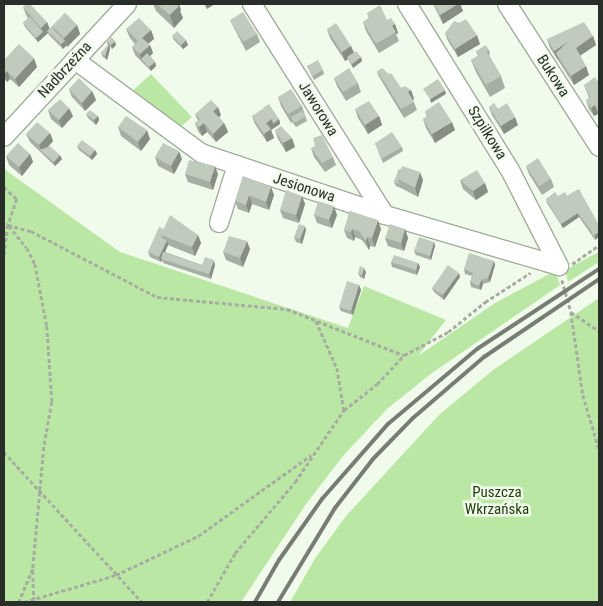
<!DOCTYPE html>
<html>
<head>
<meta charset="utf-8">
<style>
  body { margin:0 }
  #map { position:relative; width:603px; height:606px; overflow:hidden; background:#f1fbec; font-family:"Roboto Condensed",sans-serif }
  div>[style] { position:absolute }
  .green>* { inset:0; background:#bae8a4 }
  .path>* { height:2.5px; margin-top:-1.25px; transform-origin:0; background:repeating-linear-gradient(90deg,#a6aea2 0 4px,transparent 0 6.5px) }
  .roads { filter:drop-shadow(1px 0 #a3ad9f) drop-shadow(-1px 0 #a3ad9f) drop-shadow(0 1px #a3ad9f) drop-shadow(0 -1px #a3ad9f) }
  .minor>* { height:18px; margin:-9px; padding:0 9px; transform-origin:9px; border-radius:9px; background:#fff }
  .rail>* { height:4px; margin:-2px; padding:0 2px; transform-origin:2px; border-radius:2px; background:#777d74 }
  .wall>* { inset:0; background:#a6afa3 }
  .shaded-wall>* { inset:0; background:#878e84 }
  .building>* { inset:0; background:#c1cbbd }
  span { translate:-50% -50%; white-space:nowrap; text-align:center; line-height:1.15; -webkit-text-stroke:5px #f1fbec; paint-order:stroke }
  .street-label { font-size:15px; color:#2a2e28 }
  .park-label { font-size:15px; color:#203e0c }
  .frame { position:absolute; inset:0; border:5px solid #2a2e28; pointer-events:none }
</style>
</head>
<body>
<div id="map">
  <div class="green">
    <div style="clip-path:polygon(151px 74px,192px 117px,177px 130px,129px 94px)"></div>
    <div style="clip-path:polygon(4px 169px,120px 252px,348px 328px,364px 286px,446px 320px,418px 356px,495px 303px,555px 271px,560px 285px,432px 373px,387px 409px,343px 456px,306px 504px,241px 602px,4px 602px)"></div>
    <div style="clip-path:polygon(599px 252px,599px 262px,568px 282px,565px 270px)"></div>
    <div style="clip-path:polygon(599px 298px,599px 602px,290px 602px,316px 557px,346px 516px,439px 415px,493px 370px)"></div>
  </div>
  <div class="path">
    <div style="left:4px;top:187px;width:18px;rotate:43deg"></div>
    <div style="left:17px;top:199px;width:28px;rotate:109deg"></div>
    <div style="left:8px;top:225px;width:31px;rotate:97deg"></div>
    <div style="left:8px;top:225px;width:24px;rotate:15deg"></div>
    <div style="left:31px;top:231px;width:142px;rotate:27.6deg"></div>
    <div style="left:157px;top:297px;width:131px;rotate:5.3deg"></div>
    <div style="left:287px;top:309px;width:125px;rotate:21.6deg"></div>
    <div style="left:9px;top:226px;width:28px;rotate:51deg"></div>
    <div style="left:27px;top:248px;width:18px;rotate:63deg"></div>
    <div style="left:35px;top:264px;width:63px;rotate:79deg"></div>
    <div style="left:47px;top:326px;width:76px;rotate:86.2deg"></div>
    <div style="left:52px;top:402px;width:46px;rotate:100.1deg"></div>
    <div style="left:44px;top:447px;width:122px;rotate:95.2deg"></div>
    <div style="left:33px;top:569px;width:36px;rotate:113deg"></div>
    <div style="left:572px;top:264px;width:33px;rotate:-35deg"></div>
    <div style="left:562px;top:280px;width:33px;rotate:74deg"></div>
    <div style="left:571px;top:312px;width:34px;rotate:34deg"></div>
    <div style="left:571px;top:312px;width:84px;rotate:81.8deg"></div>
    <div style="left:583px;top:395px;width:56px;rotate:73.5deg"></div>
    <div style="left:316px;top:321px;width:51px;rotate:65.9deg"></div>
    <div style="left:337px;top:368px;width:43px;rotate:80.5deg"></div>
    <div style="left:4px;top:452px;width:204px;rotate:47.4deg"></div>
    <div style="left:33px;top:571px;width:31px;rotate:88deg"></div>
    <div style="left:24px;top:602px;width:96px;rotate:-16.4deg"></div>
    <div style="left:116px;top:575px;width:91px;rotate:-25.4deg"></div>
    <div style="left:198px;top:536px;width:139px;rotate:-35.6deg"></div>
    <div style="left:207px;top:602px;width:56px;rotate:-60.3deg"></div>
    <div style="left:235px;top:553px;width:93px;rotate:-49.8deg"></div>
    <div style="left:295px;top:482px;width:87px;rotate:-55.8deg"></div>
    <div style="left:344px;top:410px;width:42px;rotate:-38.2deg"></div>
    <div style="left:377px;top:384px;width:40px;rotate:-47deg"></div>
    <div style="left:404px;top:355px;width:50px;rotate:-27.6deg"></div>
    <div style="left:448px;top:332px;width:48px;rotate:-39deg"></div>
    <div style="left:485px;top:302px;width:54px;rotate:-32.8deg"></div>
  </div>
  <div class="roads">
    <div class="minor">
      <div style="left:252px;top:4px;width:249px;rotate:57.8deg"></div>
      <div style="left:407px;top:4px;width:195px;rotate:58.2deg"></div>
      <div style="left:510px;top:170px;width:108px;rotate:63deg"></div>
      <div style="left:507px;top:4px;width:170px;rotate:57.2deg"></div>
      <div style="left:75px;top:60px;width:157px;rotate:36.4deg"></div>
      <div style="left:201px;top:153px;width:194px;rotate:18.6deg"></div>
      <div style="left:385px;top:215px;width:181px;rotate:16.3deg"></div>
      <div style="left:4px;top:137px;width:181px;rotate:-47.2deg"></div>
      <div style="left:219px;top:223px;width:61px;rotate:-72.8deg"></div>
    </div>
  </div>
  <div class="rail">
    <div style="left:255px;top:602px;width:48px;rotate:-60.3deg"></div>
    <div style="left:279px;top:560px;width:75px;rotate:-54.8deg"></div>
    <div style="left:322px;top:499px;width:100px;rotate:-48.7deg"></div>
    <div style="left:388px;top:424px;width:116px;rotate:-40.1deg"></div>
    <div style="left:477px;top:349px;width:146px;rotate:-33.3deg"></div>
    <div style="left:278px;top:602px;width:110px;rotate:-58.8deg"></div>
    <div style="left:335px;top:508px;width:62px;rotate:-52.2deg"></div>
    <div style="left:373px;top:459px;width:57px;rotate:-45.7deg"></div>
    <div style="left:413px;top:418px;width:94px;rotate:-40.7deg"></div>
    <div style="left:484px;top:357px;width:139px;rotate:-34.1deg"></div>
  </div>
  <div class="wall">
    <div style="clip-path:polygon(153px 4px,179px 4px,181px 10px,180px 11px,183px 18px,174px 28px,156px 11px)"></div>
    <div style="clip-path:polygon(433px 4px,460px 4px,463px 11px,443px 24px)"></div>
    <div style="clip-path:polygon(23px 7px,47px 22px,50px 29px,65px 13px,77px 25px,80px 34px,67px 47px,66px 45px,63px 49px,49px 35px,48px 33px,38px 42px,25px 27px,23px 23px,28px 18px,26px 15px)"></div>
    <div style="clip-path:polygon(367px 13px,387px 20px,395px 24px,398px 33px,396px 34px,399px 41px,379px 53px,366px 31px,363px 22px,369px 18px)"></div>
    <div style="clip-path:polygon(230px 20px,257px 34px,260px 42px,246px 51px,234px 28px)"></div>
    <div style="clip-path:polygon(126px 29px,151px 30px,154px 39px,148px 44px,150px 45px,153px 53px,150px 56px,155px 62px,156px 66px,151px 71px,135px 55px,132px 47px,135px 44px,130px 38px)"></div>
    <div style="clip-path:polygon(327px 29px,351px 46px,354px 52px,362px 61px,353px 68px,348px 59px,345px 61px,330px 38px)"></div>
    <div style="clip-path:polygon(445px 33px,480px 44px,458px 57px,448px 41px)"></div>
    <div style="clip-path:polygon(172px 36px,188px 45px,183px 49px,174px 40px)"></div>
    <div style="clip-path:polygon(593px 36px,596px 45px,580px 56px,589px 75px,574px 85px,550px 48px,547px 39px)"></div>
    <div style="clip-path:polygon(106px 40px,116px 45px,112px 49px,110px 46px,110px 49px,107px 60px,103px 57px,101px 53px,108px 45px)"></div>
    <div style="clip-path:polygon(489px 50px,490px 54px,489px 55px,501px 76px,505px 88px,490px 97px,476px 72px,471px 60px,478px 56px,476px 51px)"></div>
    <div style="clip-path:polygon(4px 60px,37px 67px,19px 87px,10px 79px,7px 82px,4px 78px)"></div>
    <div style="clip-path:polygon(307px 66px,323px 70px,324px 74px,314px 80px)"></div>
    <div style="clip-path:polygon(377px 71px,401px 88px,411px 90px,414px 99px,413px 100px,417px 110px,404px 118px,378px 75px)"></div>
    <div style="clip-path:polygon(334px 78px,358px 83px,361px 92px,346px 101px,337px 86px)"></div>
    <div style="clip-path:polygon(599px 83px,599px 116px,598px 114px,594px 116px,589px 109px,586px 100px,589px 98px,584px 85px)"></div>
    <div style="clip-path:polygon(69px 89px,92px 91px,96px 100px,85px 111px,72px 97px)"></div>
    <div style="clip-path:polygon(278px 97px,302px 106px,307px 121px,296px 127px,292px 122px,291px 123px,281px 106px)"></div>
    <div style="clip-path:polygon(489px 107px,498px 109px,518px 125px,504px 134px,492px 115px)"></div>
    <div style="clip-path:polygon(355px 109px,379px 116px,382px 125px,368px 134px,358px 118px)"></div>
    <div style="clip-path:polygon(48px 110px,73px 116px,62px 128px,51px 119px)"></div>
    <div style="clip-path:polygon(425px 111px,455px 130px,435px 143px,426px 128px,423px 119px,427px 117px)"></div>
    <div style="clip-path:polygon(86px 114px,98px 116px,99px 120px,96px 125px,88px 118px)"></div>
    <div style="clip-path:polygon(195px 114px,221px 115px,219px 117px,224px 123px,228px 132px,216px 142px,207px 132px,202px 136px,198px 131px,195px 123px,198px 121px)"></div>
    <div style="clip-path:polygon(252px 116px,279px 119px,280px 124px,271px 130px,274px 138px,267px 142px,255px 124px)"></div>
    <div style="clip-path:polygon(118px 127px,150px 139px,141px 151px,121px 136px)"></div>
    <div style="clip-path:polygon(275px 130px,295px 147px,286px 152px,278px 139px)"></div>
    <div style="clip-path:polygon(50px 133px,53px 141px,48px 147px,62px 159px,55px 166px,30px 142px,26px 134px)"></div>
    <div style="clip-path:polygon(375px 143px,402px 147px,403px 151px,383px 163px)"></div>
    <div style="clip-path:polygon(77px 146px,95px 150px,97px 154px,92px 160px,79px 150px)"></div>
    <div style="clip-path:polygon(311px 148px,333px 157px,336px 165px,325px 172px,314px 157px)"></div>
    <div style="clip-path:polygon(30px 154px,33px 162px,22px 176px,9px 165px,6px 156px)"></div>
    <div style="clip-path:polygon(155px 157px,182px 159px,174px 174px,158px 166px)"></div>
    <div style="clip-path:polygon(526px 166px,551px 179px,554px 187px,542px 195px,529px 174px)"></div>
    <div style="clip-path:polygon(399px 169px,423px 180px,418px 197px,401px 188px,396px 186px,394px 182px)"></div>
    <div style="clip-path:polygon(185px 174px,218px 174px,213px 190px,188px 182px)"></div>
    <div style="clip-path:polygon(460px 180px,485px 183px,488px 192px,476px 200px,463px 189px)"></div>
    <div style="clip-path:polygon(271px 187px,274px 195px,269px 210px,252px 204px,249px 213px,238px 209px,235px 201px)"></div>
    <div style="clip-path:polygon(579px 189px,595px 240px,579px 217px,563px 228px,547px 203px,546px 199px,558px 196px,567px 196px)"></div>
    <div style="clip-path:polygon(302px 196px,305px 204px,299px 223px,283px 218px,280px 210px)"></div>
    <div style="clip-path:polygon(350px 211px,381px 229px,375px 247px,370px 246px,369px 250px,362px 240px,355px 237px,354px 241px,347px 238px,344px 230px)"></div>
    <div style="clip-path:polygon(314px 215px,337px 215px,332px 228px,317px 223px)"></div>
    <div style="clip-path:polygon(164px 229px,198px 235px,201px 243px,195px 256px,168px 245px,165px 252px,202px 265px,215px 265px,211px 279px,163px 263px,162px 260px,161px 262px,150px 257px,148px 252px)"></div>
    <div style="clip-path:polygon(405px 229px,408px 238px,404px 251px,388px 246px,385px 238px)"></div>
    <div style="clip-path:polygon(306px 230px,302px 244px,296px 242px,294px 237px)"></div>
    <div style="clip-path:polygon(434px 242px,435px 246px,431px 260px,416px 255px,414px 251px)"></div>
    <div style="clip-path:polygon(250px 249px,243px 267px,226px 260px,223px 252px)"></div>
    <div style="clip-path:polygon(494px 261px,495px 265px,490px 282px,483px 284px,481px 290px,471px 287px,470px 282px,472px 276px,465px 274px,464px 269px)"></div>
    <div style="clip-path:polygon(391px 262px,418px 263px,420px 267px,417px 275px,392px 267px)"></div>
    <div style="clip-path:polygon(366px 272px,364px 279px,360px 277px,358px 273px)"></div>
    <div style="clip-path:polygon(460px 277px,444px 300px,434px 292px,432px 288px)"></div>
    <div style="clip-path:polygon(359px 285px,361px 290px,353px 315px,341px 311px,339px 307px)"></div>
  </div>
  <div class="shaded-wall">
    <div style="clip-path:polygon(174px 4px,179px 4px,181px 10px,180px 11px,183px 18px,174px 28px,170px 15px)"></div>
    <div style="clip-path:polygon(207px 4px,215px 4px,207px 9px,205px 5px)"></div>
    <div style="clip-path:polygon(458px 4px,460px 4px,463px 11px,443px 24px,440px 15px)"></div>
    <div style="clip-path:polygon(47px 22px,50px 31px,47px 31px,48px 33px,38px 42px,36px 38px,43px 32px,41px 28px)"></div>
    <div style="clip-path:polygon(395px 24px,398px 33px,396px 34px,392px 26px)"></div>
    <div style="clip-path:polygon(77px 25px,80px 34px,67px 47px,64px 38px)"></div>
    <div style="clip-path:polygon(151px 30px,154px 39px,145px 46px,142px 38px)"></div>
    <div style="clip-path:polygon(477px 35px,480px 44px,458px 57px,455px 49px)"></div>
    <div style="clip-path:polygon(593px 36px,596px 45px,579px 56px,576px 48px)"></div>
    <div style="clip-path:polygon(186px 40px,188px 45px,183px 49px,181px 45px)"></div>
    <div style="clip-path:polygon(65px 41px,66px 46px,63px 49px,61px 44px)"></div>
    <div style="clip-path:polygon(115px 41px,116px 45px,112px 49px,111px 45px)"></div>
    <div style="clip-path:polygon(568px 42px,556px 53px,558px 59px,557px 59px,554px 51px)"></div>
    <div style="clip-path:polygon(109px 44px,110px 49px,107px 60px,105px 56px)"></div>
    <div style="clip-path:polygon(150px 45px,153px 53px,144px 62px,141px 59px,140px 54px)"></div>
    <div style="clip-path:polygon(351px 46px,354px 55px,345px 61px,342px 52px)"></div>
    <div style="clip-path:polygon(361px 57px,362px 61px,353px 68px,352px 64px)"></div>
    <div style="clip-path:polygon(34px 58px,37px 67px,19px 87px,15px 79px)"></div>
    <div style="clip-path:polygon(155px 62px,156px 66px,151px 71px,149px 67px)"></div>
    <div style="clip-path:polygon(586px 66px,589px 75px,574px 85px,571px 76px)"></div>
    <div style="clip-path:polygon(7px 71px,10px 79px,7px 82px,4px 74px)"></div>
    <div style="clip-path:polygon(411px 90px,414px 99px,411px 101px,408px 92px)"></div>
    <div style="clip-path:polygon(445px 90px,446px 94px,431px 103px,430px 99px)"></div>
    <div style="clip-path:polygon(92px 91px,96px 100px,85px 111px,82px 103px)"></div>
    <div style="clip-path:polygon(595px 105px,598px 114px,594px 116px,591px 108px)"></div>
    <div style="clip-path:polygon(218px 107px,221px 115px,216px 120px,213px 111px)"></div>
    <div style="clip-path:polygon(69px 108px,73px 116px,62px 128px,59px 120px)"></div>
    <div style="clip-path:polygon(98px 116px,99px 120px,96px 125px,94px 120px)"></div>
    <div style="clip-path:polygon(379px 116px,382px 125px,368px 134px,365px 125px)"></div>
    <div style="clip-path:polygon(515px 117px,518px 125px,504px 134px,501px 126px)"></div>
    <div style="clip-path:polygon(272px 119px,279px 119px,280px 124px,271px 130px,274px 138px,267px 142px,264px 134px,266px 123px)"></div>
    <div style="clip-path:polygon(452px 122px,455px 130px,435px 143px,432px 134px)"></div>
    <div style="clip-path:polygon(204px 123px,207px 132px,202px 136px,199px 127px)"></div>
    <div style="clip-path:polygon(224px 123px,228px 132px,216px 142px,213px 134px)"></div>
    <div style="clip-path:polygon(147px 130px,150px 139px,141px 151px,138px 142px)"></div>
    <div style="clip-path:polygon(50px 133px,53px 141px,43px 152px,41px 150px,39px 145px)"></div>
    <div style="clip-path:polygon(292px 138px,295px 147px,286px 152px,283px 143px)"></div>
    <div style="clip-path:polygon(95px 150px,97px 154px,92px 160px,90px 156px)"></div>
    <div style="clip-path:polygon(179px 151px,182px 159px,174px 174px,171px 166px)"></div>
    <div style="clip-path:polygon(30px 154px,33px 162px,22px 176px,19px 167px)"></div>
    <div style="clip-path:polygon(60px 155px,62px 159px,55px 166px,54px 162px)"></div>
    <div style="clip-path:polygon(215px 166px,218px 174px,213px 190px,210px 182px)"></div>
    <div style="clip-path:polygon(420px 172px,423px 180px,418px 197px,415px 188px)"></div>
    <div style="clip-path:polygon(485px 183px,488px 192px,476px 200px,473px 191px)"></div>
    <div style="clip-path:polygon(271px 187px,274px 195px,269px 210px,266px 202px)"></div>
    <div style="clip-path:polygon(249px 195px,252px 204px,249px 213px,246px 205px)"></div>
    <div style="clip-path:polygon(302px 196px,305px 204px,299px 223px,296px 215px)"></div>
    <div style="clip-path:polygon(334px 206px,337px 215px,332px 228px,329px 220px)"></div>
    <div style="clip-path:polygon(578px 213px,579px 217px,563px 228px,561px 224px)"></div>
    <div style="clip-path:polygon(378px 220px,381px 229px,375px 247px,372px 238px)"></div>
    <div style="clip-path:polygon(305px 226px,306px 230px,302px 244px,300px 239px)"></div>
    <div style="clip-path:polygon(352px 229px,355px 237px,354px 241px,351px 232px)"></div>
    <div style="clip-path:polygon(405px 229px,408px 238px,404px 251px,401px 243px)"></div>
    <div style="clip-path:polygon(599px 232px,599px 237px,595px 240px,594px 235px)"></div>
    <div style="clip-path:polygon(198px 235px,201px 243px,195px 256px,192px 247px)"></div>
    <div style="clip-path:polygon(367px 237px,370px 246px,369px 250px,366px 241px)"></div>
    <div style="clip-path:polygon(167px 240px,168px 245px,161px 262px,159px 257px)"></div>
    <div style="clip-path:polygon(247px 241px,250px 249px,243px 267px,240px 258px)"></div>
    <div style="clip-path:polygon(434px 242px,435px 246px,431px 260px,430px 256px)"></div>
    <div style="clip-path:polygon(214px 260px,215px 265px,211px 279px,209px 274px)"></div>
    <div style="clip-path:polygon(494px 261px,495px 265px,490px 282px,488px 278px)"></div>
    <div style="clip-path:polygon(418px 263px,420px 267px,417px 275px,416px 270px)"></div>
    <div style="clip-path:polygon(364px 268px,366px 272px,364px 279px,362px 275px)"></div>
    <div style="clip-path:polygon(459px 273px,460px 277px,444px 300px,443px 295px)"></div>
    <div style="clip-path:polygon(481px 280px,483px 284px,481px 290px,479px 286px)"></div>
    <div style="clip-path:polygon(359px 285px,361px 290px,353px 315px,351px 311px)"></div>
  </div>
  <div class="building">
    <div style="clip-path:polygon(26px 4px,30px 4px,47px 22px,41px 28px,23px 7px)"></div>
    <div style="clip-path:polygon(157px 4px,176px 4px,179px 6px,170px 15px)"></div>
    <div style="clip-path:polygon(434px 4px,458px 4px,440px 15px)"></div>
    <div style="clip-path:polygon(380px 5px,387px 20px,391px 18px,395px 24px,392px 26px,396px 32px,376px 44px,363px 22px,370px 18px,367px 13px)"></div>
    <div style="clip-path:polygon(243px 12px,257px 34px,243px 42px,230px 20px)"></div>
    <div style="clip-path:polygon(65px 13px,77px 25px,64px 38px,52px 26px)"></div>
    <div style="clip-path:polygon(30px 17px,43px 32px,36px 38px,23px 23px)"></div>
    <div style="clip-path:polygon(139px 18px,151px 30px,142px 38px,150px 45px,140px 54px,132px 47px,138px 41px,126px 29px)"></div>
    <div style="clip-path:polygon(466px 19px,477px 35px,455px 49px,445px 33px,454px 21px,459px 23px)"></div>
    <div style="clip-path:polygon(584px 22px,593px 36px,576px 48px,586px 66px,571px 76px,556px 53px,568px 42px,554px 51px,547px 39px)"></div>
    <div style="clip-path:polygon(336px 23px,351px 46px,342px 52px,327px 29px)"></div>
    <div style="clip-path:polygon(52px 26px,54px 30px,65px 41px,61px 44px,47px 31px)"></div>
    <div style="clip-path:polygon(177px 31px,186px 40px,181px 45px,172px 36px)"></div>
    <div style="clip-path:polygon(110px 36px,115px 41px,111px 45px,106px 40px)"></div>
    <div style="clip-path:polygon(19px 44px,34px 58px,15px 79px,7px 71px,4px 74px,4px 60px)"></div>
    <div style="clip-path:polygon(109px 44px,105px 56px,101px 53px)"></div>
    <div style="clip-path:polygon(486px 45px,489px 50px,479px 55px,476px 51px)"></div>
    <div style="clip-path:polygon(356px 51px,361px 57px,352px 64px,347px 57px)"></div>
    <div style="clip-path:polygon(486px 51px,501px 76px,486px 85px,471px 60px)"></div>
    <div style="clip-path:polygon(147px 53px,155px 62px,149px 67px,141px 59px)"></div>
    <div style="clip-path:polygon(318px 60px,323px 70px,312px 76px,307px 66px)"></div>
    <div style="clip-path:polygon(349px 68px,358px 83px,343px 92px,334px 78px)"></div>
    <div style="clip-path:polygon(382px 68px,389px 74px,382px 78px,383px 81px,377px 71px)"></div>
    <div style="clip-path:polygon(391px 73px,401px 88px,405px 86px,411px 90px,408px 92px,414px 102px,401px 109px,382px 78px)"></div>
    <div style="clip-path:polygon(595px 77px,599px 83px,599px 110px,598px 111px,595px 105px,591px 108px,586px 100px,590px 98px,584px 85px)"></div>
    <div style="clip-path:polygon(79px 78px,92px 91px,82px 103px,69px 89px)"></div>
    <div style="clip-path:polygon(438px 79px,445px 90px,430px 99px,423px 89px)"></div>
    <div style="clip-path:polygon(291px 89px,302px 106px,288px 114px,278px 97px)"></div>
    <div style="clip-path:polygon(60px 99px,69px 108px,59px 120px,48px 110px)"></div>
    <div style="clip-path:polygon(211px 100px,218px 107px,213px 111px,224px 123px,213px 134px,204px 123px,199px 127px,195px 123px,200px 119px,195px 114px)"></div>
    <div style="clip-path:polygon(369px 101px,379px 116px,365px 125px,355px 109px)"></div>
    <div style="clip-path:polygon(439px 102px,452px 122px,432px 134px,423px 119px,428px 116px,425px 111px)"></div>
    <div style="clip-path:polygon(494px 103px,498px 109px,507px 103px,515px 117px,501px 126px,489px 107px)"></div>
    <div style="clip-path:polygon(269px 104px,279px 119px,273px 124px,272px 119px,264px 108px,263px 108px)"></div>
    <div style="clip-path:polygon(264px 108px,272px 119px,266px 123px,271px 129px,264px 134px,252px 116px)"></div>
    <div style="clip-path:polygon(90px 110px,98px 116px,94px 120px,86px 114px)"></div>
    <div style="clip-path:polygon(302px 111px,306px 116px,294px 123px,291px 117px)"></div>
    <div style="clip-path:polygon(126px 116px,147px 130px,138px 142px,118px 127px)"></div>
    <div style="clip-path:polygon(37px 122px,50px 133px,39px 145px,26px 134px)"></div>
    <div style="clip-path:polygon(281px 126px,292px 138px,283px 143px,275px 130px)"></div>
    <div style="clip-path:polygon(392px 132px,402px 147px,381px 159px,375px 143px)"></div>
    <div style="clip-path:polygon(322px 135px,333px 157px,322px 163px,311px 148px,315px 146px,313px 138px)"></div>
    <div style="clip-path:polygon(82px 140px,95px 150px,90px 156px,77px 146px)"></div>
    <div style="clip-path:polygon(18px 143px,30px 154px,19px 167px,6px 156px)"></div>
    <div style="clip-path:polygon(163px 143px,179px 151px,171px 166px,155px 157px)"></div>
    <div style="clip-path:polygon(50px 146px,60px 155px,54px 162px,40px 150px)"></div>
    <div style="clip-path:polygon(538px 158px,551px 179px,539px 186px,526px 166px)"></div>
    <div style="clip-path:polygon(189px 160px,215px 166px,210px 182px,185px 174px)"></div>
    <div style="clip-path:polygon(402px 166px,420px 172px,415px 188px,398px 179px)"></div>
    <div style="clip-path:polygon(399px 169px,401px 169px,398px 179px,399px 184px,394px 182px)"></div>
    <div style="clip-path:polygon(477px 170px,485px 183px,473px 191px,460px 180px)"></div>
    <div style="clip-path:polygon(243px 176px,271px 187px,266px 202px,249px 195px,246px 205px,235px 201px)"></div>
    <div style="clip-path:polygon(579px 189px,599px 225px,599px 232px,594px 235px,578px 213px,561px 224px,546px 199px,555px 192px,558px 196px,565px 192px,567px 196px)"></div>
    <div style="clip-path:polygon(286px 190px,302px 196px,296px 215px,280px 210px)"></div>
    <div style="clip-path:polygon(318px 201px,334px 206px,329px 220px,314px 215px)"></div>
    <div style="clip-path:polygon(350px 211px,378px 220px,372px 238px,367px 237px,366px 241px,359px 231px,352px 229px,351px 232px,344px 230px)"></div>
    <div style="clip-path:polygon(170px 215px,198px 235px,192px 247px,161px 235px)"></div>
    <div style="clip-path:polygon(299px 224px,305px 226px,300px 239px,294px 237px)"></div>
    <div style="clip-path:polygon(390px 224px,405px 229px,401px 243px,385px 238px)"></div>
    <div style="clip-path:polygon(159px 227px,164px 229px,161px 235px,163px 239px,167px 240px,159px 257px,148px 252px)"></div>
    <div style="clip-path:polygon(229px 236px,247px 241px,240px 258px,223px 252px)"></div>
    <div style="clip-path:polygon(419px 237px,434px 242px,430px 256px,414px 251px)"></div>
    <div style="clip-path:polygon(163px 252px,202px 265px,205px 257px,214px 260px,209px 274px,161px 259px)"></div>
    <div style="clip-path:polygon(469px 253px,494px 261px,488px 278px,481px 280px,479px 286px,470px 282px,473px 273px,464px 269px)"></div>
    <div style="clip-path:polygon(394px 255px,418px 263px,416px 270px,391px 262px)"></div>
    <div style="clip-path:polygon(448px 265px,459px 273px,443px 295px,432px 288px)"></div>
    <div style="clip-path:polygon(360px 266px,364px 268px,362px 275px,358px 273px)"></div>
    <div style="clip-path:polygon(347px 281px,359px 285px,351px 311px,339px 307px)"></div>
  </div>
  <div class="street-label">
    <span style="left:65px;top:70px;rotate:-47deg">Nadbrzeżna</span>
    <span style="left:553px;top:76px;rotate:57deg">Bukowa</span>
    <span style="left:318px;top:109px;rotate:58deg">Jaworowa</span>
    <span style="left:487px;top:133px;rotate:58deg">Szpilkowa</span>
    <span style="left:304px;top:188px;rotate:18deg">Jesionowa</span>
  </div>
  <div class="park-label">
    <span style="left:497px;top:501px">Puszcza<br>Wkrzańska</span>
  </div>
  <div class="frame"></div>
</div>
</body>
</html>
